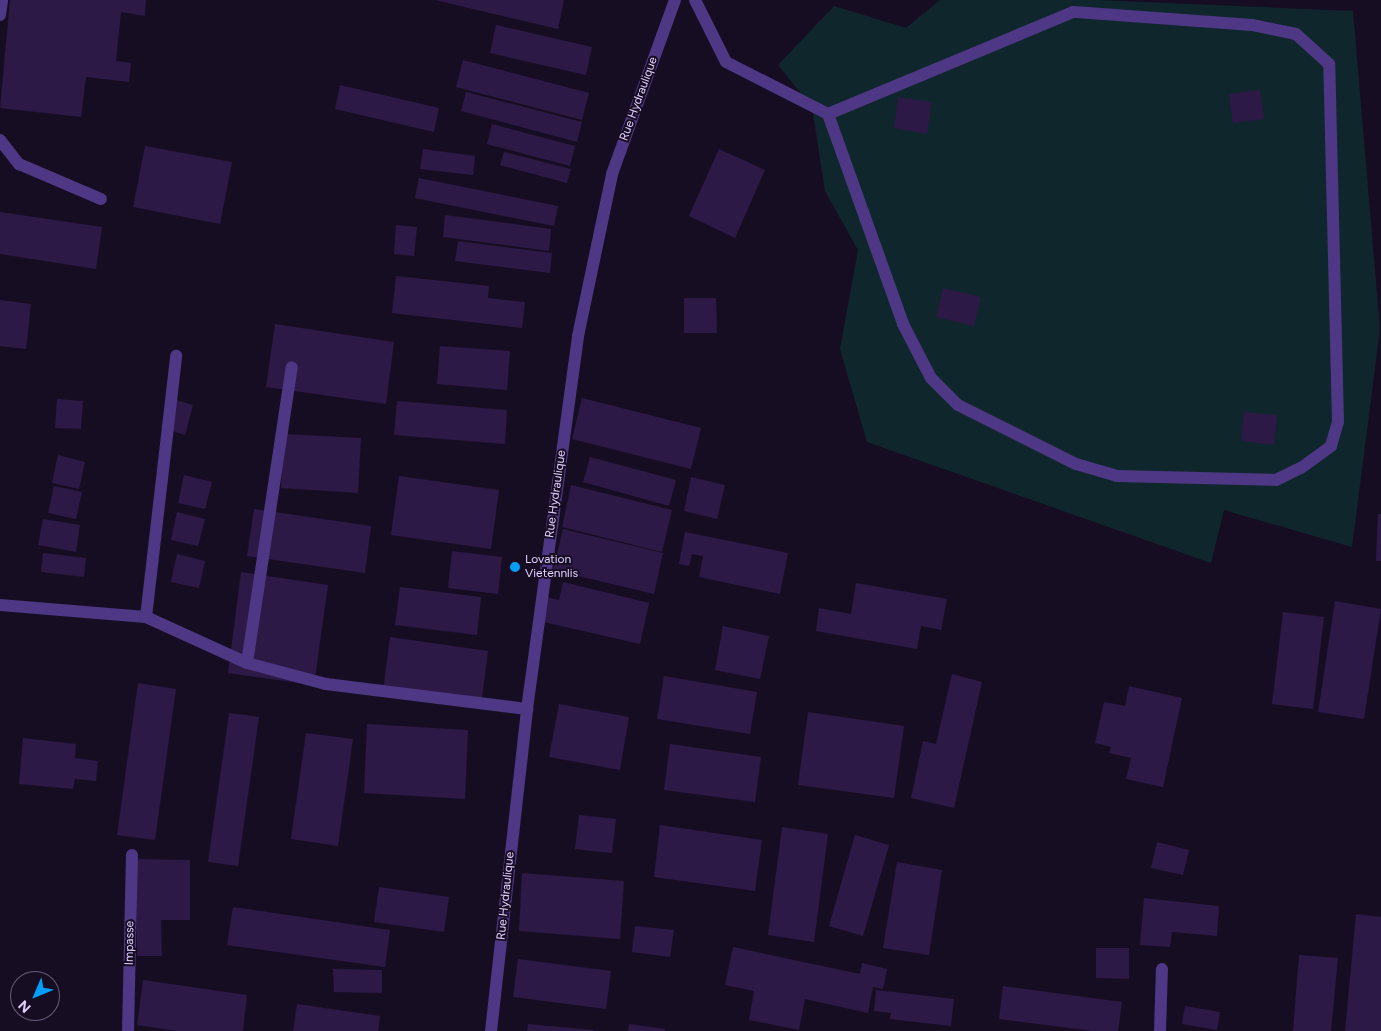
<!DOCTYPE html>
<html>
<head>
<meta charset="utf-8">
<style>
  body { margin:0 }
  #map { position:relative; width:1381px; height:1031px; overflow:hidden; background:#170d23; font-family:Figtree,sans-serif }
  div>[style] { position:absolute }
  .green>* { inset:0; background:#10262d }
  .building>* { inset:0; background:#2d1945 }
  .service>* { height:12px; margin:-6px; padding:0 6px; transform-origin:6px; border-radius:6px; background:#4e3784 }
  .minor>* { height:12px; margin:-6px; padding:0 6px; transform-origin:6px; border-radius:6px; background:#4e3784 }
  .dots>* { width:14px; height:14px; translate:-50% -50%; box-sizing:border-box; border:2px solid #170d23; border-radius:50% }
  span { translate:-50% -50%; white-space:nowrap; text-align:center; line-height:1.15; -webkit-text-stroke:4px #170d23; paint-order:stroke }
  .street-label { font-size:12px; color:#e1cfff }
  .poi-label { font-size:12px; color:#e1cfff }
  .left { translate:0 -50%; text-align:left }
  .north { position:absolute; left:10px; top:971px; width:50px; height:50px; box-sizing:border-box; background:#170d23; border:1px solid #685b7b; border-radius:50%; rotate:225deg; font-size:14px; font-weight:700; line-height:20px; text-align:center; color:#e1cfff }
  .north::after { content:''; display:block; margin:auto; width:18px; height:22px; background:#009efa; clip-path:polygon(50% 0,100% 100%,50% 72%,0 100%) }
</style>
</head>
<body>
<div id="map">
  <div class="green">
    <div style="clip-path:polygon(940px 0,1098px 0,1353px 11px,1380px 329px,1352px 547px,1224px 510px,1211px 563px,867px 442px,840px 349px,858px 250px,825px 191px,812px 107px,778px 65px,834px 6px,906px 28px)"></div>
  </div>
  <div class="building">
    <div style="clip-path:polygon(10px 0,146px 0,145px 16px,121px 12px,116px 61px,131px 63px,129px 82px,86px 77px,81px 117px,0 108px)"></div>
    <div style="clip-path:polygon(435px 0,564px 0,558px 29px)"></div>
    <div style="clip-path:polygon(496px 25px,592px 47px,586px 75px,490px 53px)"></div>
    <div style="clip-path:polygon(463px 60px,589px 93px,582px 120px,456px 87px)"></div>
    <div style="clip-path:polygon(340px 85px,439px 108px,434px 132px,335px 109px)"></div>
    <div style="clip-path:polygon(1260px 90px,1264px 119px,1233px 123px,1229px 94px)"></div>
    <div style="clip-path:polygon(466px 92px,582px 122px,577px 142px,461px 111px)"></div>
    <div style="clip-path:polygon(898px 97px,932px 102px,927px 134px,894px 128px)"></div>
    <div style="clip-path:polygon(492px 124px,575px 146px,570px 166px,487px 144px)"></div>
    <div style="clip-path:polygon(145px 146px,232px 162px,220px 224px,133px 207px)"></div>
    <div style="clip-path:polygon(423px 149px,475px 156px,473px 175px,420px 169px)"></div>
    <div style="clip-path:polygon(719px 149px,765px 170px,735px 238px,689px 216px)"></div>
    <div style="clip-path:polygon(504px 152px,571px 169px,567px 183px,500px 165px)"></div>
    <div style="clip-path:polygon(419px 178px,558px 206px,554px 226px,415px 198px)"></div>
    <div style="clip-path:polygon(0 212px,102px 227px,96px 269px,0 254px)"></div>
    <div style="clip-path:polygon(445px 215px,551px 229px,549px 251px,443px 237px)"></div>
    <div style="clip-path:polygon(396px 225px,417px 227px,414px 256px,394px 254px)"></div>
    <div style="clip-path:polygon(458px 241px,552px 253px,550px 273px,455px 261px)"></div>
    <div style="clip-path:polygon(396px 276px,489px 286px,488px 298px,525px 302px,522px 328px,392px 313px)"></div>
    <div style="clip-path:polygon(943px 288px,981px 297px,974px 326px,936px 317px)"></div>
    <div style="clip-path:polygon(684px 298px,716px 298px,717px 333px,684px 333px)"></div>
    <div style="clip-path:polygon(0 300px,31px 304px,26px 349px,0 346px)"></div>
    <div style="clip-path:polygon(275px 324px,394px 342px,386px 404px,266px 387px)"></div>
    <div style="clip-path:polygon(440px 346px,510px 351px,507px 390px,437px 384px)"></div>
    <div style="clip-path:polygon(170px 398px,193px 405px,185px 435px,161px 427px)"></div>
    <div style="clip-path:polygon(582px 398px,701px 428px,691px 469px,572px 439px)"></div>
    <div style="clip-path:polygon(57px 399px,83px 401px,81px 429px,55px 428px)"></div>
    <div style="clip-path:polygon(397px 401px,507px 410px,505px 444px,394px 435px)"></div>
    <div style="clip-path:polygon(1244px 412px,1277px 415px,1274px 445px,1241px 441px)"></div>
    <div style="clip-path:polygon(284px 434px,361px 438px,358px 493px,281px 488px)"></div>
    <div style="clip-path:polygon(58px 455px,85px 462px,79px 489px,52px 483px)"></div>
    <div style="clip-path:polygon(590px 457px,676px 480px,669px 506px,583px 482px)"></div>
    <div style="clip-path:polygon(184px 475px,212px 482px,205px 509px,178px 503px)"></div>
    <div style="clip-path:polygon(399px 476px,499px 490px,491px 549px,391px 535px)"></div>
    <div style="clip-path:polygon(691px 477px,725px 485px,717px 519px,684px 511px)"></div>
    <div style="clip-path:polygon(571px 485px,672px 510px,662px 552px,562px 527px)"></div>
    <div style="clip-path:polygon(54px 486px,82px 492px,76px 519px,48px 513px)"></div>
    <div style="clip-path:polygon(254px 509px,371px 526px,365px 573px,247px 556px)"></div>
    <div style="clip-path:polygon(177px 512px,205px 519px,198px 546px,171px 540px)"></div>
    <div style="clip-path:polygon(1378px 514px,1381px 514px,1381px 561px,1376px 561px)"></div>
    <div style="clip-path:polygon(43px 519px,80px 525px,76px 552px,38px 545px)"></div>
    <div style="clip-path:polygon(563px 529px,663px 553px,654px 594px,553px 570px)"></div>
    <div style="clip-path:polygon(685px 532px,788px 553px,780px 594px,699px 577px,703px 556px,692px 554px,689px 566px,679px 564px)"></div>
    <div style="clip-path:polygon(452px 551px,502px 557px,498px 594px,448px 588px)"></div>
    <div style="clip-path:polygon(43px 553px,86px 558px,84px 577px,41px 572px)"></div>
    <div style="clip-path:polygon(177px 554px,205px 561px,199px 588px,171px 582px)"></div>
    <div style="clip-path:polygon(241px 572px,328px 585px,314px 685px,228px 673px)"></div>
    <div style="clip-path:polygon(563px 582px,649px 603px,640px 644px,539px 621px,545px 597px,559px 600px)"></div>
    <div style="clip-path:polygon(856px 583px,947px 599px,941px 630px,921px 626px,917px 649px,816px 631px,819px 608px,851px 614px)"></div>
    <div style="clip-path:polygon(400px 587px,481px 597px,477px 635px,395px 625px)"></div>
    <div style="clip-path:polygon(1335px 601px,1381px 609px,1364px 719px,1318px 712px)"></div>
    <div style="clip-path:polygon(1283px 612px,1324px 617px,1313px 709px,1272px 704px)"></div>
    <div style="clip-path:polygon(723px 626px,769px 636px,760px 679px,715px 670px)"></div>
    <div style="clip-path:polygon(390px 637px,488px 651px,481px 705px,383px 691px)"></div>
    <div style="clip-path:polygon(952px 674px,982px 682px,954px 808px,911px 798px,923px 741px,936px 744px)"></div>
    <div style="clip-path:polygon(664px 676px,757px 692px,750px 734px,657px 719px)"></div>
    <div style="clip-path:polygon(138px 683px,176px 689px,155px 840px,117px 835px)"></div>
    <div style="clip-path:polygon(1129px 686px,1182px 698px,1163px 787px,1126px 779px,1131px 758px,1109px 753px,1111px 747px,1095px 743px,1104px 702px,1125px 706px)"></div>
    <div style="clip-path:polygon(559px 704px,629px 717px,620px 770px,549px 757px)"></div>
    <div style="clip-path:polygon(808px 712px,904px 726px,894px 798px,798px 785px)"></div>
    <div style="clip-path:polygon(229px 713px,259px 717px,238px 866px,208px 862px)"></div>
    <div style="clip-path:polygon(367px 724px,468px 730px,465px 799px,364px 793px)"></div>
    <div style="clip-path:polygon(306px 733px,353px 739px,338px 846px,291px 839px)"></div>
    <div style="clip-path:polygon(23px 738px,76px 744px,75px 758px,98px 761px,96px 781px,75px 779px,73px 789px,19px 784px)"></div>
    <div style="clip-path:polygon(670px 744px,761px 757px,755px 802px,664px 790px)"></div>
    <div style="clip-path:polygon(579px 815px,616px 819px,612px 853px,575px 849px)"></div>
    <div style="clip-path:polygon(660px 825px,762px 840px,755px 891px,654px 877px)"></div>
    <div style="clip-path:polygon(782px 827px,828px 834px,814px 942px,768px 935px)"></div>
    <div style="clip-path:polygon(855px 835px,889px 845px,863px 936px,829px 926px)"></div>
    <div style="clip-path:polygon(1157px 842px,1189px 850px,1183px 875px,1151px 868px)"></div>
    <div style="clip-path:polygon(137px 859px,190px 860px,190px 920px,161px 920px,162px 956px,137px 956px)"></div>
    <div style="clip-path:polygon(897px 862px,942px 870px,929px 955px,883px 948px)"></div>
    <div style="clip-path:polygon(522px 873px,624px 881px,620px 939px,519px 931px)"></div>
    <div style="clip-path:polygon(379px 887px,449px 897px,444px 932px,374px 922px)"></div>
    <div style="clip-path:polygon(1144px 898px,1219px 906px,1217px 936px,1172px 932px,1170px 947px,1140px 945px)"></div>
    <div style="clip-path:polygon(233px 907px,390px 930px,385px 967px,227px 945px)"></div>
    <div style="clip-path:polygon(1356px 914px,1381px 917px,1381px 1031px,1345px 1031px)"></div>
    <div style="clip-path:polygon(635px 926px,674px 930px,670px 957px,632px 952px)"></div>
    <div style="clip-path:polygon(733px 947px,860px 974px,862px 963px,887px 969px,883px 989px,873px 987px,868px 1013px,805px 999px,799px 1030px,749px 1020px,754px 991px,725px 985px)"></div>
    <div style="clip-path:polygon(1096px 948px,1129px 948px,1129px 979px,1096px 978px)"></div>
    <div style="clip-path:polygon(1299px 955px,1338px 958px,1331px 1031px,1293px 1031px)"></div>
    <div style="clip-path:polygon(518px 959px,611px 971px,606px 1009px,513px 997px)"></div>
    <div style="clip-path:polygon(333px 969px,382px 970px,382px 993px,334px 992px)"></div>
    <div style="clip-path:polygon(143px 980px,247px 995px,243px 1031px,177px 1031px,137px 1025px)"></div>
    <div style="clip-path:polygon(1003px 986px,1122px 1002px,1118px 1031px,1093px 1031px,999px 1019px)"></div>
    <div style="clip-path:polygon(876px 990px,954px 999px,951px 1026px,890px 1019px,891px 1013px,874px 1011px)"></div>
    <div style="clip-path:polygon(297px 1004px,380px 1016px,378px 1031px,293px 1031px)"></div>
    <div style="clip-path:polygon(1185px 1006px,1220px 1012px,1217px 1030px,1182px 1024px)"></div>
    <div style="clip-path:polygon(528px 1024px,594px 1030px,594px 1031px,527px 1031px)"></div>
    <div style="clip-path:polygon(629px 1024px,665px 1029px,665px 1031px,628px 1031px)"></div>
  </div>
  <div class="service">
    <div style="left:695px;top:0;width:69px;rotate:63.4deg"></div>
    <div style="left:726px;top:62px;width:114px;rotate:27deg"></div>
    <div style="left:828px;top:114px;width:223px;rotate:70.3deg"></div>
    <div style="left:903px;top:324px;width:61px;rotate:62.6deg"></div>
    <div style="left:931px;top:378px;width:38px;rotate:45deg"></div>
    <div style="left:958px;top:405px;width:132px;rotate:26.6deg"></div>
    <div style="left:1076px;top:464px;width:43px;rotate:16.3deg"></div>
    <div style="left:1117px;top:476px;width:159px;rotate:1.4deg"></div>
    <div style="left:1276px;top:480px;width:28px;rotate:-26deg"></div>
    <div style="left:1301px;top:468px;width:37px;rotate:-36deg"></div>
    <div style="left:1331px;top:446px;width:25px;rotate:-74deg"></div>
    <div style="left:1338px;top:422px;width:358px;rotate:-91.4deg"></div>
    <div style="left:1329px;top:64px;width:45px;rotate:-137.7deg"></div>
    <div style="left:1296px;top:34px;width:45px;rotate:-168.4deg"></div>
    <div style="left:1252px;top:25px;width:179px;rotate:-175.8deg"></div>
    <div style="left:1073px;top:12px;width:265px;rotate:157.4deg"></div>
  </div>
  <div class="minor">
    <div style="left:0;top:15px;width:15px;rotate:-82deg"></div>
    <div style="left:0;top:140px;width:31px;rotate:52deg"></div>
    <div style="left:19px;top:164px;width:89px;rotate:23.1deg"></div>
    <div style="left:0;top:605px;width:146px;rotate:4.7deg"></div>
    <div style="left:146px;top:617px;width:111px;rotate:24.5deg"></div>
    <div style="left:247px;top:663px;width:82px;rotate:14.9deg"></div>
    <div style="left:326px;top:684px;width:203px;rotate:7.1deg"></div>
    <div style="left:146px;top:617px;width:263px;rotate:-83.4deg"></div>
    <div style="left:247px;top:663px;width:299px;rotate:-81.4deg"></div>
    <div style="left:128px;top:1031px;width:176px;rotate:-88.7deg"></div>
    <div style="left:491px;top:1031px;width:324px;rotate:-83.6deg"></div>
    <div style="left:527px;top:709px;width:376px;rotate:-82.2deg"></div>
    <div style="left:578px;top:336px;width:166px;rotate:-78.1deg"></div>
    <div style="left:612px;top:174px;width:185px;rotate:-70.1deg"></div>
    <div style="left:1160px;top:1031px;width:62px;rotate:-88.2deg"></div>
  </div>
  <div class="dots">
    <div style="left:515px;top:567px;background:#009efa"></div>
  </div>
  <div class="street-label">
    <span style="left:639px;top:99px;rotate:-70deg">Rue Hydraulique</span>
    <span style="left:556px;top:494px;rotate:-82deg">Rue Hydraulique</span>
    <span style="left:506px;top:896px;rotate:-84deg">Rue Hydraulique</span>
    <span style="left:130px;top:943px;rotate:-89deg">Impasse</span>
  </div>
  <div class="poi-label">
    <span class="left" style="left:525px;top:567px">Lovation<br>Vietennlis</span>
  </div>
  <div class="north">N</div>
</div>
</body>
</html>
